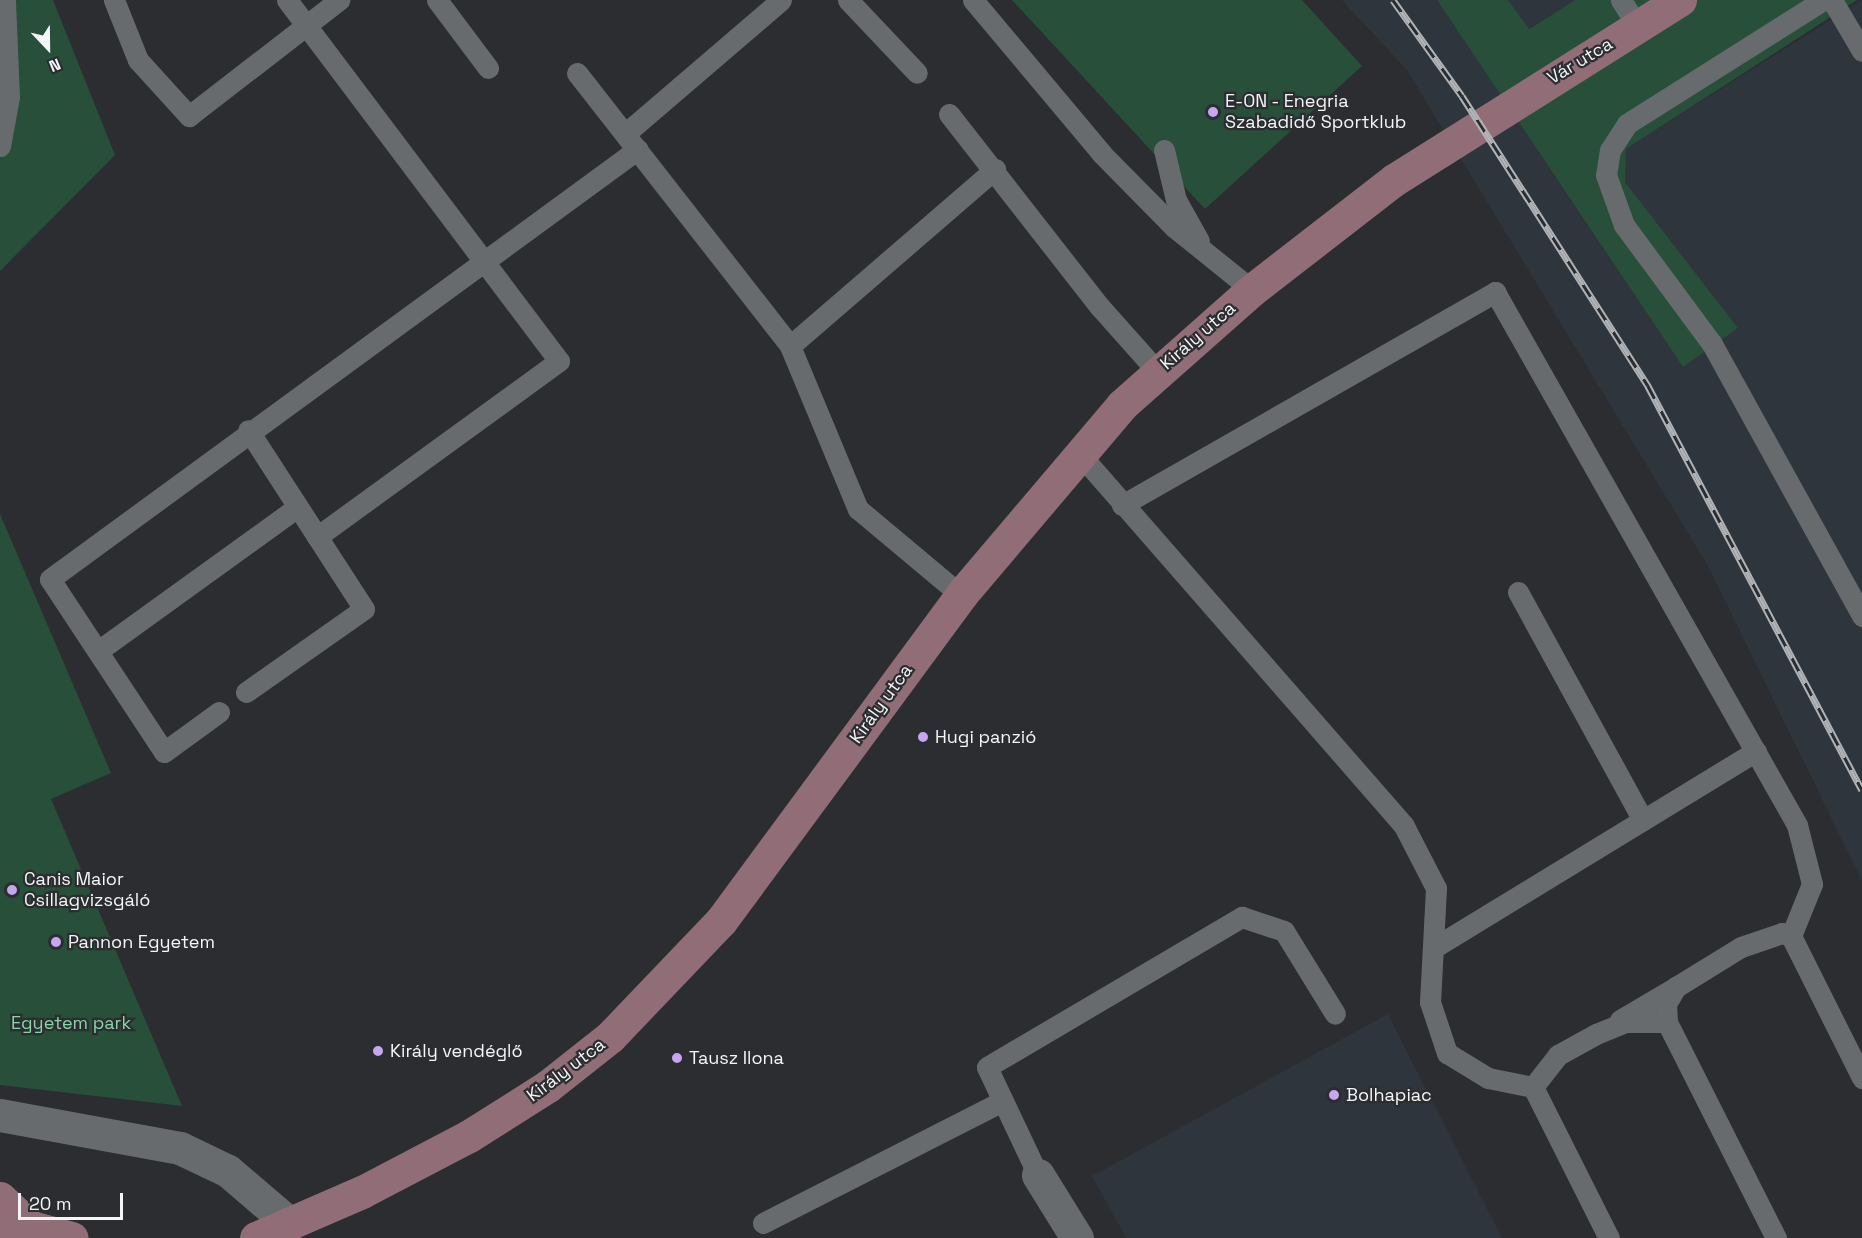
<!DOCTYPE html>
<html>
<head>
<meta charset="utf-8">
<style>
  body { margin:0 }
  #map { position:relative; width:1862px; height:1238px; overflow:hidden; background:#2b2d30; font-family:"Space Grotesk",sans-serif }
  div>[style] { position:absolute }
  .built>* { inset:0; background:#2f353d }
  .green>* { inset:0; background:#274f39 }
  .service>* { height:21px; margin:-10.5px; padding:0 10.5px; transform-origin:10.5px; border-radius:10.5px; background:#686b6e }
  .minor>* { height:33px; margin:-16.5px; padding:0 16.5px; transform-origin:16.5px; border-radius:16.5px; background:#686b6e }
  .secondary>* { height:33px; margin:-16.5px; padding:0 16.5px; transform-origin:16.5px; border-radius:16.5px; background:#906d77 }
  .rail>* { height:7px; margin-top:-3.5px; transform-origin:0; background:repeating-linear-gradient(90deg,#2b2d30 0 14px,#b1b3b6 0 28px); box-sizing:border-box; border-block:2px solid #b1b3b6 }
  .dots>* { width:16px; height:16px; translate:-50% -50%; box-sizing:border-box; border:3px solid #2b2d30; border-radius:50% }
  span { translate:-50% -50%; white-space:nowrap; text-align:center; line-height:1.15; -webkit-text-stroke:4.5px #2b2d30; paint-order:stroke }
  .street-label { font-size:18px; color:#f3f5f7 }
  .poi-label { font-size:18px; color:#f3f5f7 }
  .left { translate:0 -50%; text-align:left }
  .park-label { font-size:18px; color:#87d5a8 }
  .north { position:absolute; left:18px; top:18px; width:60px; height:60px; -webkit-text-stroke:4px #2b2d30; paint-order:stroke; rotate:158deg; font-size:16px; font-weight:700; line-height:24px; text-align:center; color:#f3f5f7 }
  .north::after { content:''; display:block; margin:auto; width:21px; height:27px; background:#f3f5f7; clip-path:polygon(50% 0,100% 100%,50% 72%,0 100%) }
  .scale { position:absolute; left:18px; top:1193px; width:105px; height:27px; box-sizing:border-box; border:3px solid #f3f5f7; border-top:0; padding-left:8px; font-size:18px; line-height:21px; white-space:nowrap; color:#f3f5f7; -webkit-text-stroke:4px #2b2d30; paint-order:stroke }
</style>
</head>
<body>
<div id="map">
  <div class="built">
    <div style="clip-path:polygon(1342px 0,1437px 0,1683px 367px,1738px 328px,1624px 181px,1626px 149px,1862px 0,1862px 881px,1708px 566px,1407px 70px)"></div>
    <div style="clip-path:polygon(1508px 0,1575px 0,1528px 29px)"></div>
    <div style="clip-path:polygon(1388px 1014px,1502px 1238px,1126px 1238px,1092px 1176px)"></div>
  </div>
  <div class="green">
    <div style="clip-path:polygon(0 0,53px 0,115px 155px,0 271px)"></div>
    <div style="clip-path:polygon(1012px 0,1302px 0,1362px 66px,1205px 209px)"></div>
    <div style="clip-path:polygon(1437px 0,1508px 0,1529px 29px,1575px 0,1857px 0,1626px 149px,1625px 182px,1738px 328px,1683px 367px)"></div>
    <div style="clip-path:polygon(0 514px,111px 773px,51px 799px,182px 1106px,0 1085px)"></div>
  </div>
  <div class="service">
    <div style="left:114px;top:0;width:65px;rotate:68.2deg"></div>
    <div style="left:138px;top:60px;width:76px;rotate:47.7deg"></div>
    <div style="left:189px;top:116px;width:190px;rotate:-37.7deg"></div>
    <div style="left:287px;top:0;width:452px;rotate:53deg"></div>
    <div style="left:559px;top:361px;width:299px;rotate:144deg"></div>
    <div style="left:437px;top:0;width:85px;rotate:53.1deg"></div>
    <div style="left:848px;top:0;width:100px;rotate:46.6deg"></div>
    <div style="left:973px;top:0;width:201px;rotate:50deg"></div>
    <div style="left:1102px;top:154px;width:103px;rotate:45.4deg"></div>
    <div style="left:1174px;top:227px;width:100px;rotate:38.9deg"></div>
    <div style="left:1621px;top:0;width:31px;rotate:58deg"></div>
    <div style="left:1823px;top:0;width:232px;rotate:147.7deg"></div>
    <div style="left:1627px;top:124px;width:31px;rotate:123deg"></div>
    <div style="left:1610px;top:150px;width:25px;rotate:99deg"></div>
    <div style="left:1606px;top:175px;width:53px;rotate:70.2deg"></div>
    <div style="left:1624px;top:225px;width:148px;rotate:53.5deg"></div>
    <div style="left:1712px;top:344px;width:311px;rotate:61.1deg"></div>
    <div style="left:1832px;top:0;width:59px;rotate:59.5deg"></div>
    <div style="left:577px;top:73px;width:346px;rotate:52deg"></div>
    <div style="left:790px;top:346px;width:177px;rotate:67.4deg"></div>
    <div style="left:858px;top:509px;width:134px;rotate:39.9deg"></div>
    <div style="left:949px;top:114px;width:245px;rotate:52deg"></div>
    <div style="left:1100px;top:307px;width:86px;rotate:48.3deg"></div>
    <div style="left:626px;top:133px;width:204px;rotate:-40.6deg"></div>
    <div style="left:0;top:146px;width:50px;rotate:-79.6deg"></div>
    <div style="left:9px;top:97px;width:97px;rotate:-92.4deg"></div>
    <div style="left:1164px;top:150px;width:51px;rotate:76.5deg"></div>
    <div style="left:1176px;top:200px;width:47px;rotate:60.7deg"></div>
    <div style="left:790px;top:346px;width:271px;rotate:-40.8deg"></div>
    <div style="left:1078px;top:452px;width:496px;rotate:48.9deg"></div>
    <div style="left:1404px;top:826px;width:70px;rotate:62.7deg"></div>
    <div style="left:1436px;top:888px;width:114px;rotate:93deg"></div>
    <div style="left:1430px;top:1002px;width:54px;rotate:71.6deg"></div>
    <div style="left:1447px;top:1053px;width:48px;rotate:31.4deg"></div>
    <div style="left:1488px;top:1078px;width:46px;rotate:11.3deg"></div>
    <div style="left:1533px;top:1087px;width:169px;rotate:63.3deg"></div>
    <div style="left:1122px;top:505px;width:430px;rotate:-29.7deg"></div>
    <div style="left:1495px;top:292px;width:613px;rotate:60.46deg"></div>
    <div style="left:1797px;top:825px;width:61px;rotate:75.7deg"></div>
    <div style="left:1812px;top:884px;width:56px;rotate:112deg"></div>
    <div style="left:1518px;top:592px;width:260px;rotate:61.3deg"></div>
    <div style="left:98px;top:651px;width:246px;rotate:-35.8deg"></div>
    <div style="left:246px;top:692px;width:144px;rotate:-35.1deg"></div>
    <div style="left:364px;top:609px;width:213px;rotate:-122.9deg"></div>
    <div style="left:219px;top:712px;width:68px;rotate:144deg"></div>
    <div style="left:164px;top:752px;width:207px;rotate:-123.4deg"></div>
    <div style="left:50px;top:579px;width:728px;rotate:-36.18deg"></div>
    <div style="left:1435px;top:947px;width:376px;rotate:-31.4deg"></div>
    <div style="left:1620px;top:1020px;width:65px;rotate:-30.5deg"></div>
    <div style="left:1533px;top:1087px;width:41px;rotate:-52deg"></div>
    <div style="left:1558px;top:1055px;width:43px;rotate:-28.9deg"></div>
    <div style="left:1596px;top:1034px;width:31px;rotate:-22deg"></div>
    <div style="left:1625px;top:1022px;width:42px"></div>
    <div style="left:1038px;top:1175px;width:119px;rotate:-115.3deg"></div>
    <div style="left:987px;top:1067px;width:296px;rotate:-30.5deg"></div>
    <div style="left:1242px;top:917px;width:44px;rotate:18.4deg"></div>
    <div style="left:1284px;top:931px;width:97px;rotate:58.4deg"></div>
    <div style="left:763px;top:1223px;width:268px;rotate:-27deg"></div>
    <div style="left:1776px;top:1238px;width:242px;rotate:-116.8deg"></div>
    <div style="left:1667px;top:1022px;width:18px;rotate:-93deg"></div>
    <div style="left:1666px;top:1004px;width:20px;rotate:-60deg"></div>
    <div style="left:1676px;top:987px;width:76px;rotate:-31.6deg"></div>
    <div style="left:1741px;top:947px;width:43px;rotate:-18.9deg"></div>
    <div style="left:1782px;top:933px;width:9px;rotate:18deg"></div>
    <div style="left:1791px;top:936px;width:159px;rotate:63.4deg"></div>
  </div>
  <div class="minor">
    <div style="left:0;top:1115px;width:183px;rotate:10.4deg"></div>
    <div style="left:180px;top:1148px;width:53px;rotate:25.6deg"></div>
    <div style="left:228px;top:1171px;width:82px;rotate:40.5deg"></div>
    <div style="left:1038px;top:1175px;width:74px;rotate:58.2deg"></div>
  </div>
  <div class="secondary">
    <div style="left:0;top:1198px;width:42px;rotate:43.1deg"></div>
    <div style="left:31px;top:1227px;width:42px;rotate:15deg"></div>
    <div style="left:0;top:1234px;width:5px;rotate:53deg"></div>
    <div style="left:256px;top:1238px;width:116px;rotate:-23.5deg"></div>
    <div style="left:362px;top:1192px;width:121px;rotate:-27.6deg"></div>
    <div style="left:469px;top:1136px;width:93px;rotate:-32.3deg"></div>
    <div style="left:548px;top:1086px;width:79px;rotate:-38.3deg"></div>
    <div style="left:610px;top:1037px;width:161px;rotate:-46.3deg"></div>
    <div style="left:721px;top:921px;width:405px;rotate:-53.6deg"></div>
    <div style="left:961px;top:595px;width:249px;rotate:-49.7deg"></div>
    <div style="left:1122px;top:405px;width:174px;rotate:-41.5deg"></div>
    <div style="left:1252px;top:290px;width:180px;rotate:-37.8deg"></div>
    <div style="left:1394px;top:180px;width:338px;rotate:-32.2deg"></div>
  </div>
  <div class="rail">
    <div style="left:1393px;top:0;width:118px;rotate:54.3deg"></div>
    <div style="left:1462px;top:96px;width:345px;rotate:57.3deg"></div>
    <div style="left:1648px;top:386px;width:457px;rotate:62.1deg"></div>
  </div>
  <div class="dots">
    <div style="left:1213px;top:112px;background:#c6a6f0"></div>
    <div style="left:923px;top:737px;background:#c6a6f0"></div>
    <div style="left:12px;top:890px;background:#c6a6f0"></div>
    <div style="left:56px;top:942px;background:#c6a6f0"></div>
    <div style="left:378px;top:1051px;background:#c6a6f0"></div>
    <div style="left:677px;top:1058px;background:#c6a6f0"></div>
    <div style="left:1334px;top:1095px;background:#c6a6f0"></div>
  </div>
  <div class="street-label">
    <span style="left:1580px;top:61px;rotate:-31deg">Vár utca</span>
    <span style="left:1198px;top:336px;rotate:-41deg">Király utca</span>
    <span style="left:881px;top:704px;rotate:-54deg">Király utca</span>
    <span style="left:566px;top:1070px;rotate:-37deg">Király utca</span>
  </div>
  <div class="poi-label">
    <span class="left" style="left:1225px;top:112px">E-ON - Enegria<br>Szabadidő Sportklub</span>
    <span class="left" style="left:935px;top:737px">Hugi panzió</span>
    <span class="left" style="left:24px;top:890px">Canis Maior<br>Csillagvizsgáló</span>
    <span class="left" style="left:68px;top:942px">Pannon Egyetem</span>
    <span class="left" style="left:390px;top:1051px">Király vendéglő</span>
    <span class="left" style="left:689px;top:1058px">Tausz Ilona</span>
    <span class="left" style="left:1346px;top:1095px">Bolhapiac</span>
  </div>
  <div class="park-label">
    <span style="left:71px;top:1023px">Egyetem park</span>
  </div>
  <div class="north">N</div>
  <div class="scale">20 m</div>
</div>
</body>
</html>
